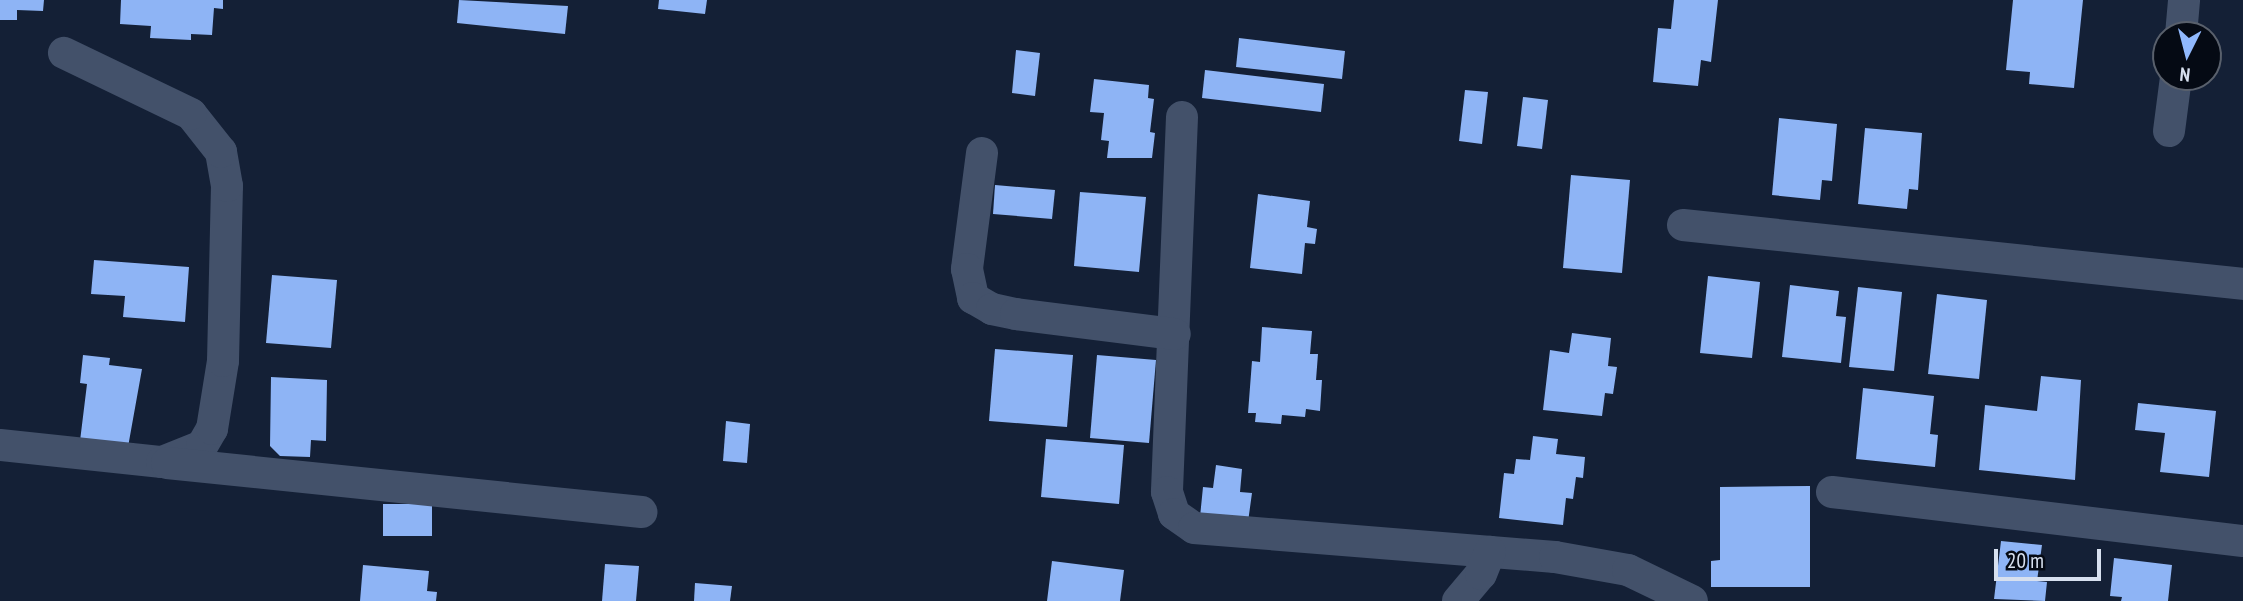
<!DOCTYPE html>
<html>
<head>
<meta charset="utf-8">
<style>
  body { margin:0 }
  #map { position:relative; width:2243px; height:601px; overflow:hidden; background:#142036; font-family:"PT Sans Narrow",sans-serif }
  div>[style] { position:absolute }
  .building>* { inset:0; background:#8eb4f5 }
  .street>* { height:32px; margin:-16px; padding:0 16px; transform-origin:16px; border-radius:16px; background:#43516a }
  span { translate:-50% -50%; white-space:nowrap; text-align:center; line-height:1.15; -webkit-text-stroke:7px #050a14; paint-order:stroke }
  .north { position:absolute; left:2152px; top:21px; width:70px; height:70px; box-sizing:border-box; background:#050a14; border:2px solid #59606c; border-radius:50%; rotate:186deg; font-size:19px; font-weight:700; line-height:28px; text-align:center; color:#d7e0ef }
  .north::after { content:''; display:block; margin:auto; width:24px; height:32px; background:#90b8fd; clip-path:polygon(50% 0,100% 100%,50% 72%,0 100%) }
  .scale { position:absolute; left:1994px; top:549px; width:107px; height:32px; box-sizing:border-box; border:4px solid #d7e0ef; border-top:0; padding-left:9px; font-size:21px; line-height:24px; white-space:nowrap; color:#d7e0ef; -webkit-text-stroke:5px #050a14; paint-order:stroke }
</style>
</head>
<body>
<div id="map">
  <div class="building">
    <div style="clip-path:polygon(0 0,44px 0,43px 11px,17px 10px,17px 20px,0 20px)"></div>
    <div style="clip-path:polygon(121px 0,223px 0,223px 9px,214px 8px,212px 35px,191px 34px,191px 40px,150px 38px,151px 26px,120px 24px)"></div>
    <div style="clip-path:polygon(459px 0,568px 6px,565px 34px,457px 23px)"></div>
    <div style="clip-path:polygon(659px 0,707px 0,705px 14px,658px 9px)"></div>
    <div style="clip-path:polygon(1674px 0,1718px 0,1711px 62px,1701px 60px,1698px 86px,1653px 82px,1658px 28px,1671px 29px)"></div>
    <div style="clip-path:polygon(2013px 0,2083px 0,2074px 88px,2029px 84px,2030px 72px,2006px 70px)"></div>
    <div style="clip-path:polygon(1239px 38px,1345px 51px,1342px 79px,1236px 67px)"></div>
    <div style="clip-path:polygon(1016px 50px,1040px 53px,1035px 96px,1012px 93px)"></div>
    <div style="clip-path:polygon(1205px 70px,1324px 84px,1321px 112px,1202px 98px)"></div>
    <div style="clip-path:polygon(1094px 79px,1149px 85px,1148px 98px,1154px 99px,1150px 132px,1155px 133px,1152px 158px,1107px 158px,1109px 141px,1101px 140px,1104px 113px,1090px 112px)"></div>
    <div style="clip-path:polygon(1465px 90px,1488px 92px,1482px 144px,1459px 141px)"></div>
    <div style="clip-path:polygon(1523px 97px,1548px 100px,1542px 149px,1517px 146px)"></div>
    <div style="clip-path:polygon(1779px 118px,1837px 124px,1832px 181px,1822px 180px,1820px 200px,1772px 195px)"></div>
    <div style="clip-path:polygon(1865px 128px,1922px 133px,1918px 190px,1909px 189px,1907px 209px,1858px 204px)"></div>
    <div style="clip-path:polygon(1571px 175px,1630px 180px,1622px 273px,1563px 268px)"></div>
    <div style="clip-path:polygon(995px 185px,1055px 190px,1052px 219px,993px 214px)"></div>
    <div style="clip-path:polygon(1080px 192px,1146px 197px,1139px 272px,1074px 266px)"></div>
    <div style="clip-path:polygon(1258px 194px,1310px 201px,1307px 227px,1317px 229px,1315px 244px,1305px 243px,1302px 274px,1250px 268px)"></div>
    <div style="clip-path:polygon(94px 260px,189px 267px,185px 322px,123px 317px,125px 296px,91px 294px)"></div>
    <div style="clip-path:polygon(272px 275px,337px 280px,331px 348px,266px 343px)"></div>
    <div style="clip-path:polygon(1708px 276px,1760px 282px,1752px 358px,1700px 353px)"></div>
    <div style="clip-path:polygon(1790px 285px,1839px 291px,1836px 316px,1846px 317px,1841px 363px,1782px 357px)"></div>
    <div style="clip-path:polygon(1858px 287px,1902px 292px,1894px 371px,1849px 367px)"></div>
    <div style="clip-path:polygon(1937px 294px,1987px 300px,1979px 379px,1928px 374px)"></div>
    <div style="clip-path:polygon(1262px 327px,1312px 331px,1310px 354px,1318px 354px,1316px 380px,1322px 380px,1320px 411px,1306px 409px,1305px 417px,1282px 415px,1281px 424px,1255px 422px,1256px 413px,1248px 413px,1252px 361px,1260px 362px)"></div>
    <div style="clip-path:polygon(1572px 333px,1611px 338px,1608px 366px,1617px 367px,1613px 394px,1605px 393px,1602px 416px,1543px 410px,1550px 350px,1569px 353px)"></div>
    <div style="clip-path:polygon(995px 349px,1073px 355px,1067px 427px,989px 421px)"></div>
    <div style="clip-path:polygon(83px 355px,110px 358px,109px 365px,142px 369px,128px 447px,80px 441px,87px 384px,80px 383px)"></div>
    <div style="clip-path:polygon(1097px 355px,1156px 360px,1149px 443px,1090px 438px)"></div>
    <div style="clip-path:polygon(2041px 376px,2081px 380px,2075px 480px,1979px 470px,1985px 405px,2037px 411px)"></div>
    <div style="clip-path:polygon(271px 377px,327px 380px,326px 441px,311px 440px,310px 457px,280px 456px,270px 446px)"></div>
    <div style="clip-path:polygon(1863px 388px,1934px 396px,1930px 434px,1938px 435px,1935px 467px,1856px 459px)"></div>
    <div style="clip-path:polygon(2138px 403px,2216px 411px,2209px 477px,2160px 472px,2165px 433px,2135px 430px)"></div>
    <div style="clip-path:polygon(726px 421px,750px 424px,747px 463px,723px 461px)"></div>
    <div style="clip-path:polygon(1533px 436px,1558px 439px,1556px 454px,1585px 457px,1583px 478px,1576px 477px,1573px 499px,1566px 498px,1563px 525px,1499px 518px,1504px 473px,1514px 474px,1516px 459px,1530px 460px)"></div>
    <div style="clip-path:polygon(1046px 439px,1124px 445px,1119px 504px,1041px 497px)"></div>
    <div style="clip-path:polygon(1216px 465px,1242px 469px,1240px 492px,1252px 493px,1248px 522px,1200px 517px,1203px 487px,1213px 488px)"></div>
    <div style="clip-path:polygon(1810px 486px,1810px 587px,1711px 587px,1711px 561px,1720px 560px,1720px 487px)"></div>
    <div style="clip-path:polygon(383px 504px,432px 504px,432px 536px,383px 536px)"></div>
    <div style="clip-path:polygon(2001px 541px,2042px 545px,2037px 581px,2047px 582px,2045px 601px,1994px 599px)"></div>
    <div style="clip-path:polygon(2114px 558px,2172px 565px,2168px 601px,2121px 601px,2122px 597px,2110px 596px)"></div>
    <div style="clip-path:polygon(1052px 561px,1124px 570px,1120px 601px,1047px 601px)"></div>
    <div style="clip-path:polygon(605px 564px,639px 566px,636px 601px,602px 601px)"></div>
    <div style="clip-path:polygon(363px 565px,429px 571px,427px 591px,437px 592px,436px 601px,360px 601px)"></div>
    <div style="clip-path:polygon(695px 583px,732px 586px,730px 601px,694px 601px)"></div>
  </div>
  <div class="street">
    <div style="left:2181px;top:35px;width:35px;rotate:-85deg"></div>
    <div style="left:1182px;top:117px;width:375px;rotate:92.3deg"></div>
    <div style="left:1167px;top:492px;width:23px;rotate:72deg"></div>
    <div style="left:1174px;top:514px;width:24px;rotate:35deg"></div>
    <div style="left:1194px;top:528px;width:362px;rotate:4.6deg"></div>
    <div style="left:1555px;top:557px;width:74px;rotate:10.1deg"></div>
    <div style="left:1628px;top:570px;width:71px;rotate:25.8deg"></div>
    <div style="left:2169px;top:131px;width:54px;rotate:-82.6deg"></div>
    <div style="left:982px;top:153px;width:117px;rotate:97.4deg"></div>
    <div style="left:967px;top:269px;width:30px;rotate:78deg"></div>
    <div style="left:973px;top:298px;width:22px;rotate:30deg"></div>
    <div style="left:992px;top:309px;width:25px;rotate:12deg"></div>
    <div style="left:1016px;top:314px;width:160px;rotate:7.2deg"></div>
    <div style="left:1683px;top:225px;width:563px;rotate:6.01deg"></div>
    <div style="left:0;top:445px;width:163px;rotate:6deg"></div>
    <div style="left:162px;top:462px;width:43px;rotate:-21.8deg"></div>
    <div style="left:202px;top:446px;width:20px;rotate:-60deg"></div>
    <div style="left:212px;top:429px;width:69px;rotate:-80.8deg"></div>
    <div style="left:223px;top:361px;width:175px;rotate:-88.7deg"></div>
    <div style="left:227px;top:186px;width:35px;rotate:-100deg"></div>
    <div style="left:221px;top:152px;width:48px;rotate:-128.3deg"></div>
    <div style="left:191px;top:114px;width:141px;rotate:-154.3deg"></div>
    <div style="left:167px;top:463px;width:477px;rotate:5.9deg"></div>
    <div style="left:1832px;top:492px;width:414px;rotate:6.8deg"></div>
    <div style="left:1458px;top:601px;width:35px;rotate:-50deg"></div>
    <div style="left:1481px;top:574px;width:24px;rotate:-68deg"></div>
  </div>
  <div class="north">N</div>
  <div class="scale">20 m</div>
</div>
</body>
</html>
